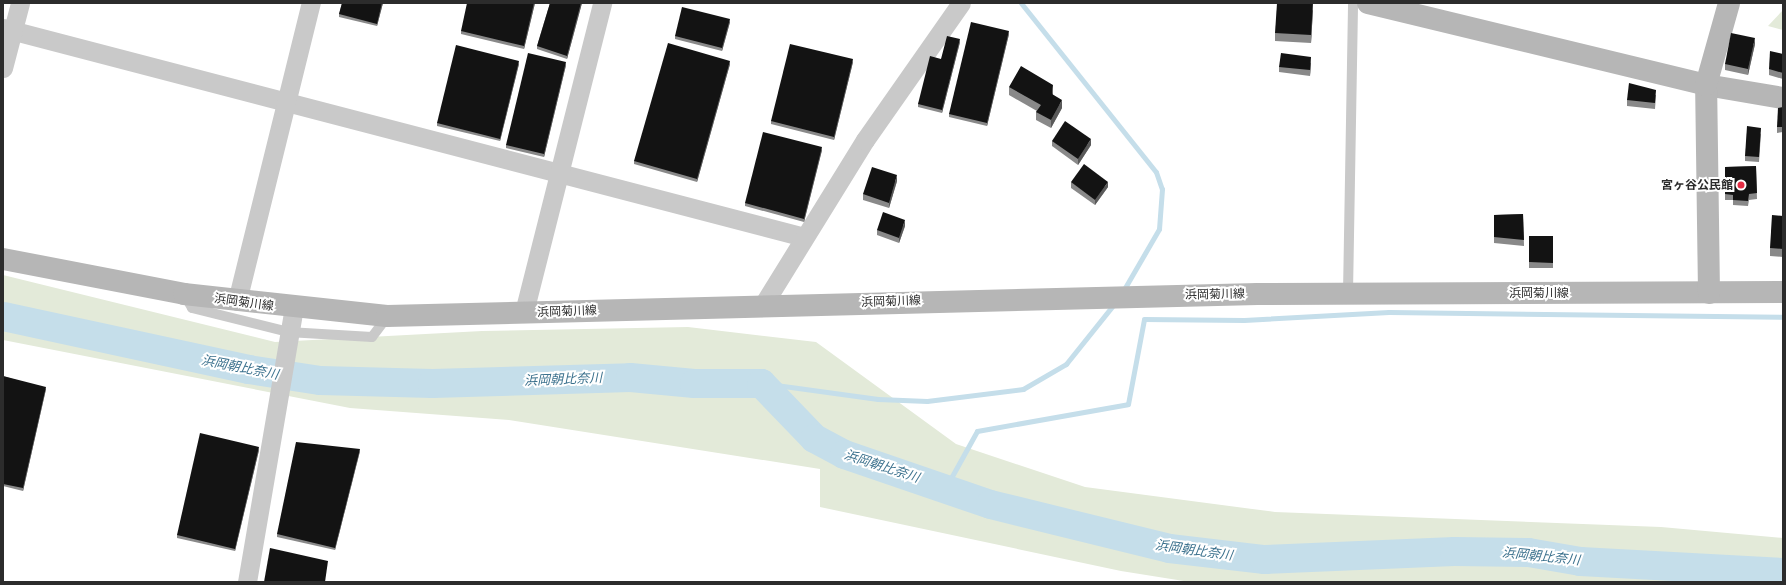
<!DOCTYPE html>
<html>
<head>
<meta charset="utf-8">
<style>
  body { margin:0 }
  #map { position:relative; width:1786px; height:585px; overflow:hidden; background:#fff; font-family:"Open Sans","Noto Sans JP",sans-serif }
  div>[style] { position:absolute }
  .green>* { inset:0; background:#e3ead9 }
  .stream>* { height:5px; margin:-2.5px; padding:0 2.5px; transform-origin:2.5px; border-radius:2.5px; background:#c5deea }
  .river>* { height:29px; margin:-14.5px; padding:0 14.5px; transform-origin:14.5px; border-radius:14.5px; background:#c5deea }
  .lane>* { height:10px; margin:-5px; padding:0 5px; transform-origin:5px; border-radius:5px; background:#c9c9c9 }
  .street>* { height:19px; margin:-9.5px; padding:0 9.5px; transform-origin:9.5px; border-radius:9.5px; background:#c9c9c9 }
  .secondary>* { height:22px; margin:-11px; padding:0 11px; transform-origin:11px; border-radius:11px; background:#b6b6b6 }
  .wall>* { inset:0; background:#898989 }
  .shaded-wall>* { inset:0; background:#5a5a5a }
  .building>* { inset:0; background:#131313 }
  .dots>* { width:11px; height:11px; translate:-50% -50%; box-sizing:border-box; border:2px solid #fff; border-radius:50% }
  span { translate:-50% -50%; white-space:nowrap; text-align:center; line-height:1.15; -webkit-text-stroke:4px #fff; paint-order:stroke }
  .poi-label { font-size:12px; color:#2c2c2c; font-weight:700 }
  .right { translate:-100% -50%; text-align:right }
  .street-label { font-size:12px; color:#2c2c2c }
  .water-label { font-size:13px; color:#3b718d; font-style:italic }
  .frame { position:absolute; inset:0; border:4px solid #2c2c2c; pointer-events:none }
</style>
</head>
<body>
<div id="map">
  <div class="green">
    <div style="clip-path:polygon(1783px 10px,1783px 30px,1768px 26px)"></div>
    <div style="clip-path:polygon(3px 275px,275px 342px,482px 331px,688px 327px,816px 342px,956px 444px,1085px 487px,1275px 512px,1661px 527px,1783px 538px,1783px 582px,1190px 582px,1121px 571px,820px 507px,820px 469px,509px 420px,350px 408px,3px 340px)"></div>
  </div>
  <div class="stream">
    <div style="left:1021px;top:3px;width:216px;rotate:51.4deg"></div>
    <div style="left:1156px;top:172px;width:18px;rotate:71deg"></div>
    <div style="left:1162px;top:189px;width:40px;rotate:94.3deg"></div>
    <div style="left:1159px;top:229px;width:72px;rotate:120.1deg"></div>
    <div style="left:761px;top:383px;width:118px;rotate:7.8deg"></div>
    <div style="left:878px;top:399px;width:49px;rotate:2.3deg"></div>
    <div style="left:927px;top:401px;width:97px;rotate:-7.1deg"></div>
    <div style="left:1023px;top:389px;width:50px;rotate:-30.2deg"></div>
    <div style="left:1066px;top:364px;width:77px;rotate:-51.3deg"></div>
    <div style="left:946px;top:487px;width:64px;rotate:-61deg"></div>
    <div style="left:977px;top:431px;width:153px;rotate:-10.1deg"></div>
    <div style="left:1128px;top:404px;width:86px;rotate:-79.3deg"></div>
    <div style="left:1144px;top:319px;width:100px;rotate:0.6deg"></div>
    <div style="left:1244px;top:320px;width:145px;rotate:-3.2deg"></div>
    <div style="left:1389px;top:312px;width:394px;rotate:0.7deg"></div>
  </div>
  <div class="river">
    <div style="left:3px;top:316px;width:251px;rotate:12.2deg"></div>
    <div style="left:248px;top:369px;width:73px;rotate:8.7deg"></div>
    <div style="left:320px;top:380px;width:112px;rotate:1.5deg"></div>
    <div style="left:432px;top:383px;width:198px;rotate:-1.7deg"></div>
    <div style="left:630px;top:377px;width:64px;rotate:5.4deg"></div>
    <div style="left:694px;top:383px;width:67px"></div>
    <div style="left:761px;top:383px;width:76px;rotate:46.1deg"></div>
    <div style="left:814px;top:438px;width:34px;rotate:28deg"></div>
    <div style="left:844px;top:454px;width:154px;rotate:18.9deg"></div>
    <div style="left:990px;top:504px;width:184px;rotate:13.8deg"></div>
    <div style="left:1169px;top:548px;width:96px;rotate:6.6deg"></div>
    <div style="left:1264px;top:559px;width:190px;rotate:-2.4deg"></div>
    <div style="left:1454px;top:551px;width:74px;rotate:0.8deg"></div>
    <div style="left:1528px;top:552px;width:53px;rotate:9.8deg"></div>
    <div style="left:1580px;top:561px;width:203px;rotate:3.1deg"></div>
  </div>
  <div class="lane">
    <div style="left:1348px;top:293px;width:290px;rotate:-89deg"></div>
    <div style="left:184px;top:294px;width:16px;rotate:60deg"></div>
    <div style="left:192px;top:308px;width:99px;rotate:14deg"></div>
    <div style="left:288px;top:332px;width:84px;rotate:3.4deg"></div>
    <div style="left:372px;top:337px;width:25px;rotate:-53deg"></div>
  </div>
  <div class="street">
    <div style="left:3px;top:28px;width:828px;rotate:14.62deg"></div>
    <div style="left:3px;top:68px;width:67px;rotate:-75.3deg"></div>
    <div style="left:237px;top:301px;width:307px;rotate:-76.1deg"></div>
    <div style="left:763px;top:305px;width:194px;rotate:-58.3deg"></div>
    <div style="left:865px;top:140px;width:167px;rotate:-55deg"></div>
    <div style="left:524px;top:312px;width:319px;rotate:-75.8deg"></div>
    <div style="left:247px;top:582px;width:278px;rotate:-80.3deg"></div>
  </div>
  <div class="secondary">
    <div style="left:1368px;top:3px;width:348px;rotate:13.6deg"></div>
    <div style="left:1706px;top:85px;width:78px;rotate:9.6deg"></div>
    <div style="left:3px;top:259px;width:184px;rotate:10.9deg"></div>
    <div style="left:184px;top:294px;width:204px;rotate:6.2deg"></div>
    <div style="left:387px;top:316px;width:871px;rotate:-1.45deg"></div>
    <div style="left:1258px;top:294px;width:525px;rotate:-0.22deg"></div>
    <div style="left:1709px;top:293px;width:208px;rotate:-90.8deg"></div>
    <div style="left:1706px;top:85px;width:85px;rotate:-74.3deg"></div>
  </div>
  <div class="wall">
    <div style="clip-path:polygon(342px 3px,383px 3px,377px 26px,339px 17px,339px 14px)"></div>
    <div style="clip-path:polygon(535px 3px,524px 49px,461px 34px,461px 31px)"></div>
    <div style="clip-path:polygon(550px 3px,582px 3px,567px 59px,537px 49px,537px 46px)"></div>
    <div style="clip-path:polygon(1313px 10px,1311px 43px,1275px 41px,1275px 33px)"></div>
    <div style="clip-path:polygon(730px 22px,722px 51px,675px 39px,675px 36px)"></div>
    <div style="clip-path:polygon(1009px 34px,987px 126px,949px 117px,949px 114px)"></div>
    <div style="clip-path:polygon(960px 42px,942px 113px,918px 107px,918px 104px,941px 59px)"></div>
    <div style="clip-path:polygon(1755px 44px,1748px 75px,1725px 70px,1725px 64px)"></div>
    <div style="clip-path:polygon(1783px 54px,1783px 79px,1769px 75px,1769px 69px)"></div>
    <div style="clip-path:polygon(853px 62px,834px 140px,771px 124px,771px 121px)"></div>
    <div style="clip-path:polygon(1311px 63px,1310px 76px,1279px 72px,1279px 67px)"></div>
    <div style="clip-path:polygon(519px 64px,500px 141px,437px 126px,437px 123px)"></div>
    <div style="clip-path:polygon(730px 64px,697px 182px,634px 164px,634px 161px)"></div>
    <div style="clip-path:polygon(566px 65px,544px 157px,506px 148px,506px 145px)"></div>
    <div style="clip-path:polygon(1009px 87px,1053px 93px,1053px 95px,1062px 108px,1051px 128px,1036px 120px,1036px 112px,1037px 111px,1009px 95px)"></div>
    <div style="clip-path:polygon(1656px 95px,1655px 109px,1627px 106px,1627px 100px)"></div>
    <div style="clip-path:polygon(1783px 107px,1783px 132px,1777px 133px,1777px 127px)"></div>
    <div style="clip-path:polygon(1761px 133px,1759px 162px,1745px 161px,1745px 156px)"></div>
    <div style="clip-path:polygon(1052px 141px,1091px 145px,1078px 165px,1052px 146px)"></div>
    <div style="clip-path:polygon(822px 150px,804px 222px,745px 206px,745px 203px)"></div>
    <div style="clip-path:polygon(1756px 166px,1757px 199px,1749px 200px,1748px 206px,1733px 205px,1733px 200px,1725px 200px,1725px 167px)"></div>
    <div style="clip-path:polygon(897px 181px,889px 208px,863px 200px,863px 194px)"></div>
    <div style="clip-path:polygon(1071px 182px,1108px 187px,1095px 205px,1071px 188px)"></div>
    <div style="clip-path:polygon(1523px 214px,1524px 246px,1494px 243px,1494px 215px)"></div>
    <div style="clip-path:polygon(1783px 216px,1783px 257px,1770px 256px,1770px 248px)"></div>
    <div style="clip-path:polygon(905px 226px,899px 243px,877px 235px,877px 230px)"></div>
    <div style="clip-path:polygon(1529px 236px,1553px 236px,1553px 268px,1529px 268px)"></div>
    <div style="clip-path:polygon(3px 376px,46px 389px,23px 491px,3px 486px)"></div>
    <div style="clip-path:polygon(259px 450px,235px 551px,177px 538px,177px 535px)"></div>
    <div style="clip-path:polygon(360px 451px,335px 550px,277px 537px,277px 534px)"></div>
  </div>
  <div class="shaded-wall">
    <div style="clip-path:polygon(382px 3px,383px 3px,377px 26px,377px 24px)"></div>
    <div style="clip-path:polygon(534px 3px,535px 3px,524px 49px,524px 46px)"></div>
    <div style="clip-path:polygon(581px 3px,582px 3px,567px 59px,567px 56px)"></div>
    <div style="clip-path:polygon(1313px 3px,1313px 10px,1311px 43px,1311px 35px)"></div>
    <div style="clip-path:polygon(730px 19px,730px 22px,722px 51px,722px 48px)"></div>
    <div style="clip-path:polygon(1009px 31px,1009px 34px,987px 126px,987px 123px)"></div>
    <div style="clip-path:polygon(1755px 38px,1755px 44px,1748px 75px,1748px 69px)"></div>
    <div style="clip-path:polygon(960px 39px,960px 42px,942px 113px,942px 110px)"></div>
    <div style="clip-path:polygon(1311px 57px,1311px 63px,1310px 76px,1310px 70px)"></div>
    <div style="clip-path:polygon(853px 59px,853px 62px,834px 140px,834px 137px)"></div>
    <div style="clip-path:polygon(519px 61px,519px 64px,500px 141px,500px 139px)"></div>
    <div style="clip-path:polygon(730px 61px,730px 64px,697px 182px,697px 179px)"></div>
    <div style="clip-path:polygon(566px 62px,566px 65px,544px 157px,544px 154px)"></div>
    <div style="clip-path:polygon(1053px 85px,1053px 93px,1052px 103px,1052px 94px)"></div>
    <div style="clip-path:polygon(1062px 100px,1062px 108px,1051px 128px,1051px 120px)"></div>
    <div style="clip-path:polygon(1091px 139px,1091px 145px,1078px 165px,1078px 159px)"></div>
    <div style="clip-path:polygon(822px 147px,822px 150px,804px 222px,804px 219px)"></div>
    <div style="clip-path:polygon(897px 175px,897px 181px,889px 208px,889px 203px)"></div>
    <div style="clip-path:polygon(1108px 182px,1108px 187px,1095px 205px,1095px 200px)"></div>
    <div style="clip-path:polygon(905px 220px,905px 226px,899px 243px,899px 238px)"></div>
    <div style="clip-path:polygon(46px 387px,46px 389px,23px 491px,23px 488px)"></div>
    <div style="clip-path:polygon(259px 447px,259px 450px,235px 551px,235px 549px)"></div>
    <div style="clip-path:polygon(360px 449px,360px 451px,335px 550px,335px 548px)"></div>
  </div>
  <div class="building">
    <div style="clip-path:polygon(342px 3px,382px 3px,377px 24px,339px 14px)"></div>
    <div style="clip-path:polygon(467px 3px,534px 3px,524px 46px,461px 31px)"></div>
    <div style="clip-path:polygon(550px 3px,581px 3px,567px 56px,537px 46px)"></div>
    <div style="clip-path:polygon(1277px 3px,1313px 3px,1311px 35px,1275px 33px)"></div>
    <div style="clip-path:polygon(682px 7px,730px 19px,722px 48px,675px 36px)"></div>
    <div style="clip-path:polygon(971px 22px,1009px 31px,987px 123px,949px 114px)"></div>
    <div style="clip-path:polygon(1731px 33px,1755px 38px,1748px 69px,1725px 64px)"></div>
    <div style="clip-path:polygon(947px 36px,960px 39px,942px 110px,918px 104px,930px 56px,941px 59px)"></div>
    <div style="clip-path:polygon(668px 43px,730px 61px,697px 179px,634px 161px)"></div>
    <div style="clip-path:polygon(790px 44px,853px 59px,834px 137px,771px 121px)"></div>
    <div style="clip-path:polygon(456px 45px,519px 61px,500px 139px,437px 123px)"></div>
    <div style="clip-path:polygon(1770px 51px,1783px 54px,1783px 73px,1769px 69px)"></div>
    <div style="clip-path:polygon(528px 53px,566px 62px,544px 154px,506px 145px)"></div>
    <div style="clip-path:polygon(1281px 53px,1311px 57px,1310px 70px,1279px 67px)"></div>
    <div style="clip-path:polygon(1021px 66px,1053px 85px,1052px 94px,1062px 100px,1051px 120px,1036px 112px,1041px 105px,1009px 87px)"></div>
    <div style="clip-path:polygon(1629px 83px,1656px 90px,1655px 103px,1627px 100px)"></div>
    <div style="clip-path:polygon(1783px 107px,1783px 127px,1777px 127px,1778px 108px)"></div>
    <div style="clip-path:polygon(1065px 121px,1091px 139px,1078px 159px,1052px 141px)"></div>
    <div style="clip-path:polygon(1747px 126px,1761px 128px,1759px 157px,1745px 156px)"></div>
    <div style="clip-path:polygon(763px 132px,822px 147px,804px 219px,745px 203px)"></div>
    <div style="clip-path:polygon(1084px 164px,1108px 182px,1095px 200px,1071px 182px)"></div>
    <div style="clip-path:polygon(1756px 166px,1757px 193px,1749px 194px,1748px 201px,1733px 200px,1733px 195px,1725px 194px,1725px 167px)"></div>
    <div style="clip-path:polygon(872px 167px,897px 175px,889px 203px,863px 194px)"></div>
    <div style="clip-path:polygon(883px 212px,905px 220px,899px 238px,877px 230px)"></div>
    <div style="clip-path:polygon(1523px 214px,1524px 240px,1494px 237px,1494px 215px)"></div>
    <div style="clip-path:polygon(1772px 215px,1783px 216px,1783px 249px,1770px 248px)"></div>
    <div style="clip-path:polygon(1529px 236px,1553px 236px,1553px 263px,1529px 262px)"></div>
    <div style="clip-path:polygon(3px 376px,46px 387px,23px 488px,3px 484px)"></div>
    <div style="clip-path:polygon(200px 433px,259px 447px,235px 549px,177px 535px)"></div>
    <div style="clip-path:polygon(296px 442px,360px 449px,335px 548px,277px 534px)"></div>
    <div style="clip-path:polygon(270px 548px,328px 561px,325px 582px,264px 582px)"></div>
  </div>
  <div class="dots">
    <div style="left:1741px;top:185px;background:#e42d44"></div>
  </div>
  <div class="poi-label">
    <span class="right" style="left:1733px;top:185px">宮ヶ谷公民館</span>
  </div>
  <div class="street-label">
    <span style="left:1539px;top:293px">浜岡菊川線</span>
    <span style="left:1215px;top:294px;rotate:-1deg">浜岡菊川線</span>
    <span style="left:891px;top:301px;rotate:-2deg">浜岡菊川線</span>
    <span style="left:244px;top:302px;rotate:8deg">浜岡菊川線</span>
    <span style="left:567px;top:311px;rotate:-2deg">浜岡菊川線</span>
  </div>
  <div class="water-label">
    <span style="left:240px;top:367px;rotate:11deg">浜岡朝比奈川</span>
    <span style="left:563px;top:379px;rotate:-2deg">浜岡朝比奈川</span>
    <span style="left:882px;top:466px;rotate:18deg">浜岡朝比奈川</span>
    <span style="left:1194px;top:550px;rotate:8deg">浜岡朝比奈川</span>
    <span style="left:1541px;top:556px;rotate:6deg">浜岡朝比奈川</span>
  </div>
  <div class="frame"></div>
</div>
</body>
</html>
